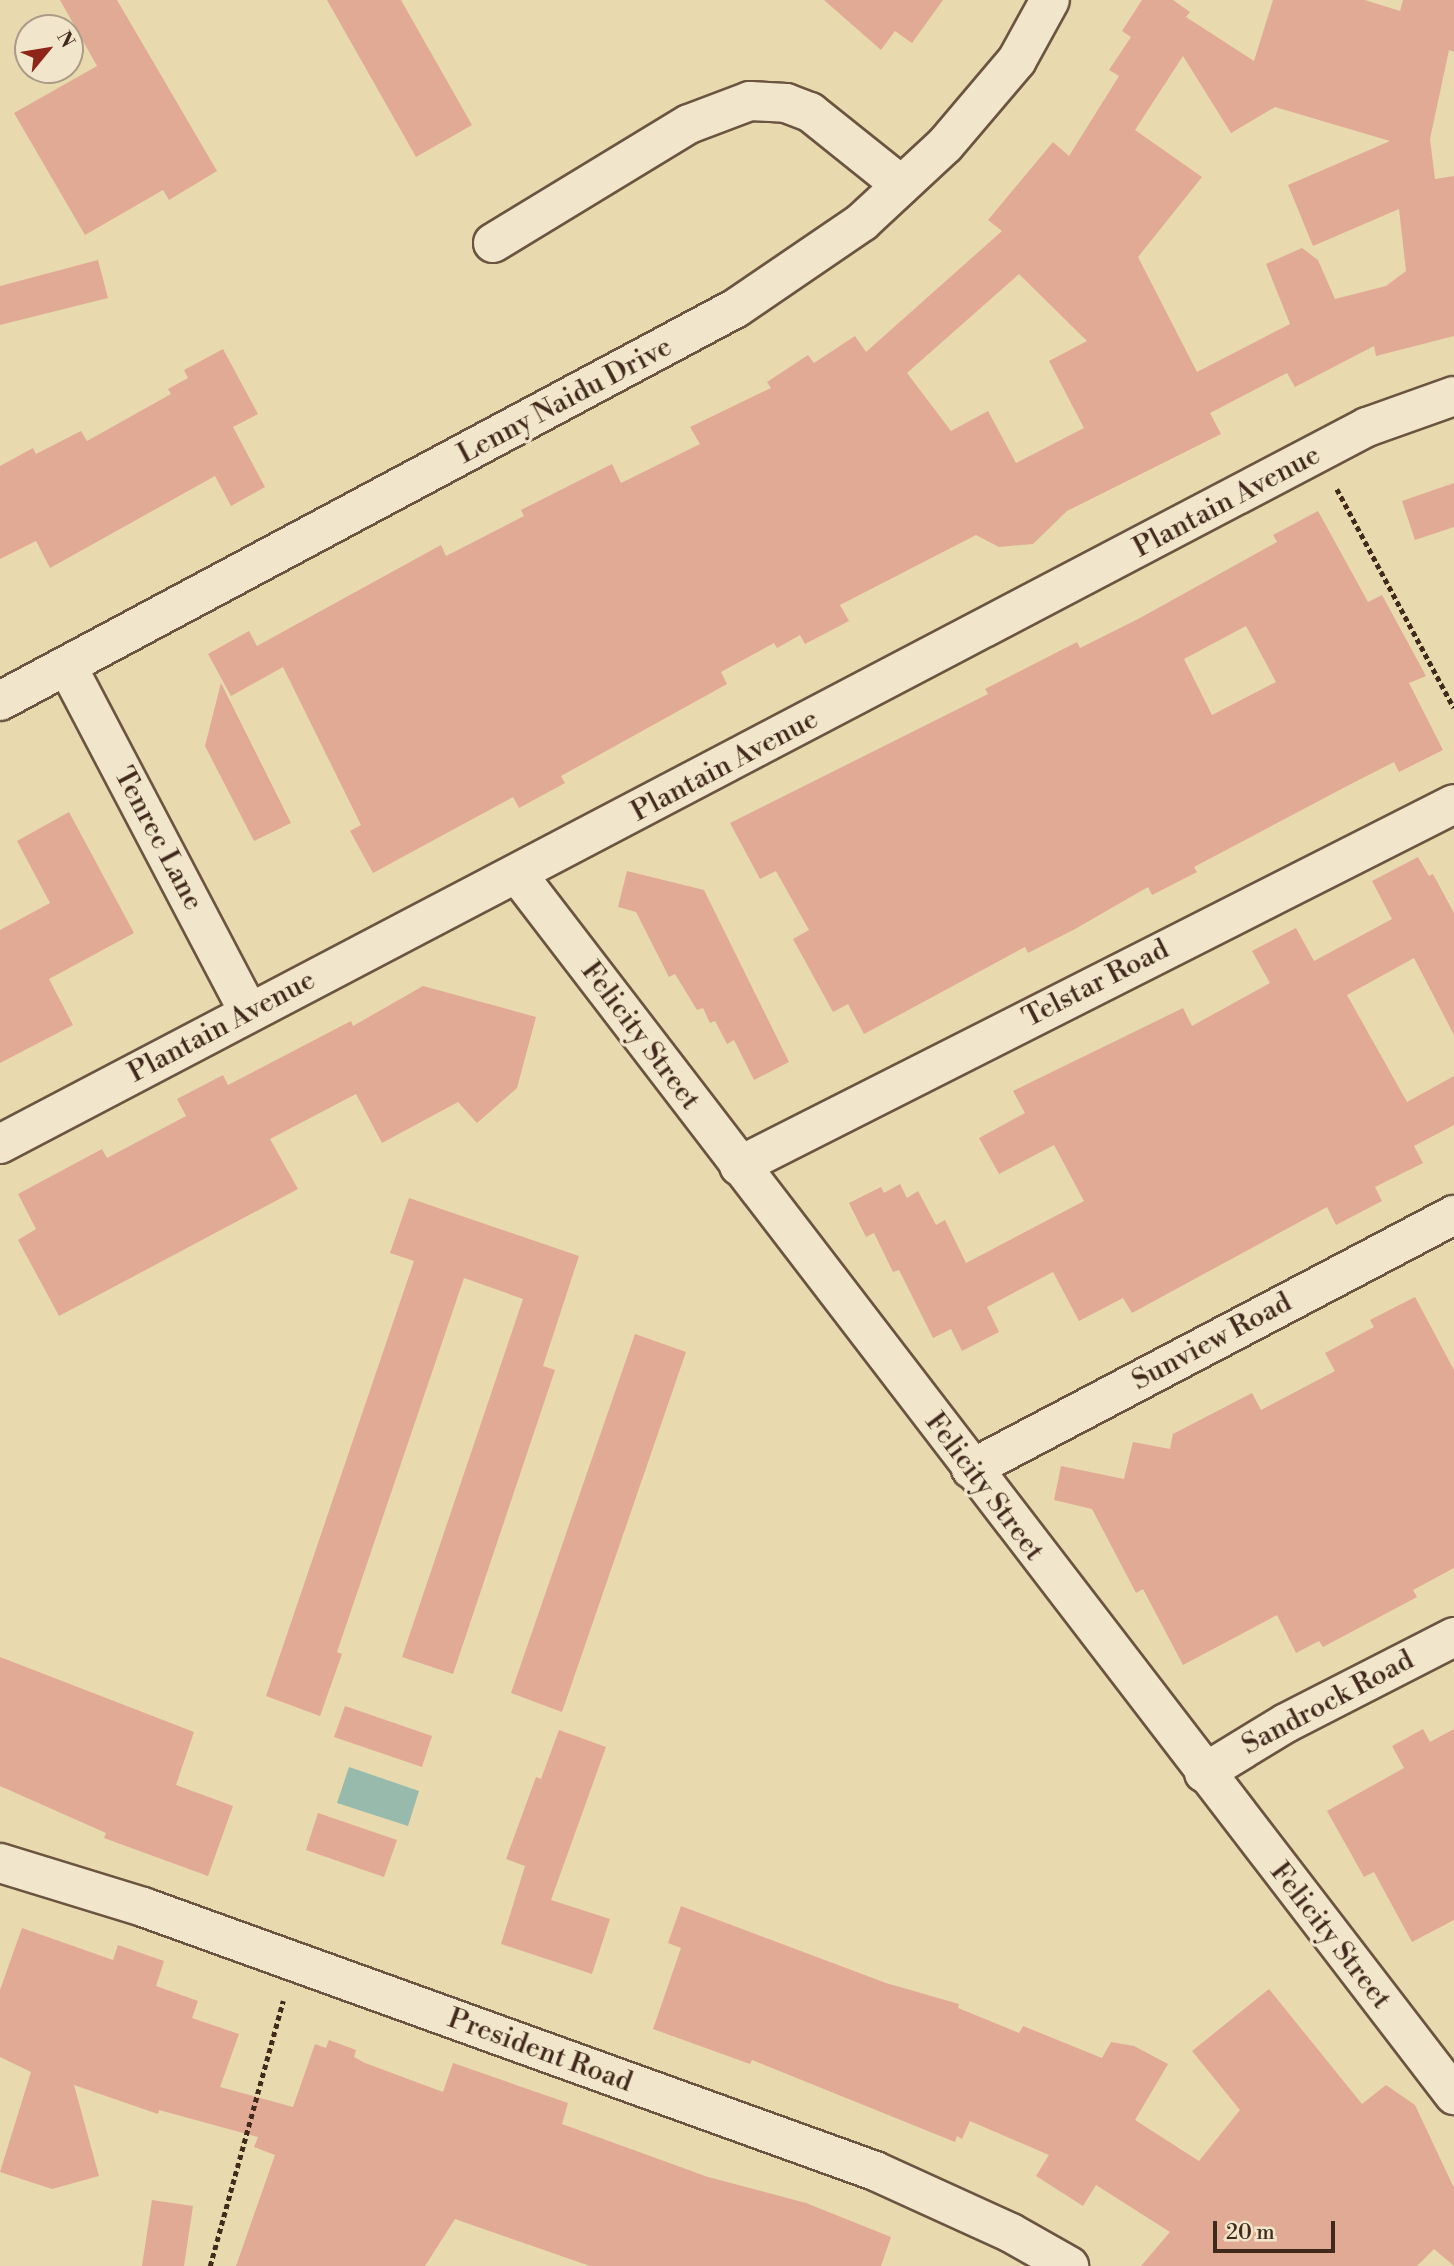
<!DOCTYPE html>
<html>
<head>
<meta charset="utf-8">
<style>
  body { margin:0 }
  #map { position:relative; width:1454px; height:2266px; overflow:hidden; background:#e9d9af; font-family:"Libre Bodoni",serif }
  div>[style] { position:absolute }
  .water>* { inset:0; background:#97baad }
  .building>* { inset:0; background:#e1aa94 }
  .path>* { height:4.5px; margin-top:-2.25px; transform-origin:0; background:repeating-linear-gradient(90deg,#41291b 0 5px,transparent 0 8.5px) }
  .roads { filter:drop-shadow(2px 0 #6b5540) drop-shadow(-2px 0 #6b5540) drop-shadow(0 2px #6b5540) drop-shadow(0 -2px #6b5540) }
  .minor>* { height:38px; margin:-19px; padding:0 19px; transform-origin:19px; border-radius:19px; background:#f1e6cb }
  span { translate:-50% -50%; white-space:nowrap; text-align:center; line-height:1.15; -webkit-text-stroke:7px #f1e6cb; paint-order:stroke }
  .street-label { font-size:28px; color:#41291b }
  .north { position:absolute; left:14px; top:14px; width:70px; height:70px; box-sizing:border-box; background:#f1e6cb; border:2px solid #ab9a85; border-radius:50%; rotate:60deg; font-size:19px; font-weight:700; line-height:28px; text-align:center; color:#41291b }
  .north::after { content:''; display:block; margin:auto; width:24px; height:32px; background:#8f2418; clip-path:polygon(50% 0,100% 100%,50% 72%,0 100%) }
  .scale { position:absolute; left:1213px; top:2221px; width:122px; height:32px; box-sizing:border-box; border:4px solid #41291b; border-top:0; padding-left:9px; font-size:21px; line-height:24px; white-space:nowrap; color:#41291b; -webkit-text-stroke:5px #f1e6cb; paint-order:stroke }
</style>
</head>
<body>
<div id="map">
  <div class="water">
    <div style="clip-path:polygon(349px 1767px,419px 1791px,408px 1826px,337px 1803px)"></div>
  </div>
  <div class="building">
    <div style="clip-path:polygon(60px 0,117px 0,217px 171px,169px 200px,163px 190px,85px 235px,14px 113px,97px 66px)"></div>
    <div style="clip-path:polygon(327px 0,401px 0,472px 125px,416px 157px)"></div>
    <div style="clip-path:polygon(824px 0,943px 0,912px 43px,895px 31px,881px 50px)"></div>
    <div style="clip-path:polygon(evenodd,1142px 0,1173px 0,1190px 12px,1186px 17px,1254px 61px,1273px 0,1365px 0,1400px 11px,1403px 0,1454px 0,1454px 52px,1449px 50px,1430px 139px,1435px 179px,1454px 176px,1454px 336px,1376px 356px,1374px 346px,1295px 387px,1287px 373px,1210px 413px,1221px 434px,1067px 511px,1033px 544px,999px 547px,976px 535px,840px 605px,849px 621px,805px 644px,800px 635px,777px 648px,774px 643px,721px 672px,727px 684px,561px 776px,565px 783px,519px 808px,513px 797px,373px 873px,350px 831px,361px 825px,283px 667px,231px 696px,208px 654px,249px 631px,257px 646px,441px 545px,446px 556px,524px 516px,521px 510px,612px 464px,621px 483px,700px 444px,690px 427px,771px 388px,767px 382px,808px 355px,814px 363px,855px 336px,866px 352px,1002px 231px,988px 220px,1053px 142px,1069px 156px,1119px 76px,1109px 70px,1131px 37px,1122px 31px,1142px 0,1183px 56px,1231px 133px,1275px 107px,1390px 141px,1288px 185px,1313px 246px,1399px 209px,1406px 271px,1386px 286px,1335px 299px,1318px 260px,1302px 248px,1266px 264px,1290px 324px,1197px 372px,1138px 257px,1202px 177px,1135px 130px,1183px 56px,1142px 0,1019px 274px,1087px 341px,1049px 361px,1084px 428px,1016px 463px,988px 411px,951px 431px,907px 373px,1019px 274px)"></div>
    <div style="clip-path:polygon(98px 260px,108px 298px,0 325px,0 286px)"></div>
    <div style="clip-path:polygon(223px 349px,258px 414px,233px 427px,265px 487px,231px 506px,215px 476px,50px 568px,36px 541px,0 559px,0 466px,33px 448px,36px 454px,81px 431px,87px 441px,171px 394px,168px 389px,188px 378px,184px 370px)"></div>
    <div style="clip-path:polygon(1454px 483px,1454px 527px,1415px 540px,1402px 501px)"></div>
    <div style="clip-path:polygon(evenodd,1318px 511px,1368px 602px,1382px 595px,1426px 676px,1409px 683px,1443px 750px,1399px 772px,1394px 762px,1349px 785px,1194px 867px,1197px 872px,1152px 895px,1148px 887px,1075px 929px,1028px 953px,1025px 947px,864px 1034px,848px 1004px,833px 1012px,793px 939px,809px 930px,776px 871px,760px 879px,730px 823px,988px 694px,985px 689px,1077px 642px,1080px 648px,1140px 618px,1277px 542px,1273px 535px,1318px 511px,1246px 626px,1276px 682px,1212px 715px,1184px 659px,1246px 626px)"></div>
    <div style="clip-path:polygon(221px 683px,291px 823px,254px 841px,205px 746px)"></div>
    <div style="clip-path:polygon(69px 812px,134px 933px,49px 979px,73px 1025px,0 1063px,0 930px,50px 903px,17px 841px)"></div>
    <div style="clip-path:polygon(1418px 857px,1429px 876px,1433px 874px,1454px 913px,1454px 1035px,1414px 958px,1347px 995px,1407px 1102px,1454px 1076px,1454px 1125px,1414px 1146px,1423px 1163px,1375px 1187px,1382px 1201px,1336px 1225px,1327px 1207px,1132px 1313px,1123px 1298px,1079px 1321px,1053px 1272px,987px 1307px,999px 1332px,962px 1351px,951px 1329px,933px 1338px,899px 1270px,893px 1272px,874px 1233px,866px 1237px,849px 1203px,881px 1187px,884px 1193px,900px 1184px,907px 1198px,918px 1191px,936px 1225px,945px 1220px,966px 1263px,1084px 1201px,1054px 1145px,999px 1174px,979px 1138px,1025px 1113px,1013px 1091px,1183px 1008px,1192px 1026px,1270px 983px,1252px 951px,1296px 928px,1314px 961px,1392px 919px,1372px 881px)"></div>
    <div style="clip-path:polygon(627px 871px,704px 890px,789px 1062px,754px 1080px,734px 1040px,727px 1044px,715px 1021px,710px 1023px,703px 1008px,697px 1010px,675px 974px,669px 977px,636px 912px,618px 907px)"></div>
    <div style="clip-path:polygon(423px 986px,536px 1017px,517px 1088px,477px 1123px,458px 1102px,382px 1143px,356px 1094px,270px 1139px,298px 1189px,59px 1316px,18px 1240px,36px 1229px,18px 1194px,102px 1149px,107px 1158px,186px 1116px,177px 1099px,223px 1075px,228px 1085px,351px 1021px,353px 1026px)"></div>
    <div style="clip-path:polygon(409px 1198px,579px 1256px,543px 1366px,555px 1370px,453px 1674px,402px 1657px,523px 1299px,464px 1278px,337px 1652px,342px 1654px,320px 1716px,266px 1696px,414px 1261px,390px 1253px)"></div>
    <div style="clip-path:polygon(1415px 1297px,1454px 1370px,1454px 1568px,1413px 1590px,1417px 1597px,1323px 1647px,1319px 1641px,1296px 1653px,1277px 1615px,1183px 1665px,1143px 1589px,1136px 1593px,1092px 1509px,1054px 1500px,1061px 1466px,1124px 1479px,1133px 1442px,1170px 1449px,1173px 1434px,1252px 1393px,1261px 1410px,1335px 1371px,1325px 1353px,1374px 1327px,1370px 1320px)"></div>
    <div style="clip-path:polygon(635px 1334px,686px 1352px,562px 1712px,511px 1693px)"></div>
    <div style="clip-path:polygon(0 1657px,194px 1732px,176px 1785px,233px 1806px,208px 1876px,104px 1838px,106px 1833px,0 1786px)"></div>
    <div style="clip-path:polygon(345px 1706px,432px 1736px,422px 1767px,334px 1737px)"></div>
    <div style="clip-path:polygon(1423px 1729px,1430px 1742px,1454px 1729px,1454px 1920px,1412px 1942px,1374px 1872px,1364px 1877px,1327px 1811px,1404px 1768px,1392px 1746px)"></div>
    <div style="clip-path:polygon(559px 1730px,606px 1747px,551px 1900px,610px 1919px,592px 1974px,501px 1944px,525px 1866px,506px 1859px,536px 1777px,541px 1779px)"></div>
    <div style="clip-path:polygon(318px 1813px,397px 1840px,384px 1877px,306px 1850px)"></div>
    <div style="clip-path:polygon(681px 1906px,886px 1983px,959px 2004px,958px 2008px,1019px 2033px,1023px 2026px,1102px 2058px,1111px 2042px,1134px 2046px,1168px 2064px,1135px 2120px,1199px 2161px,1240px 2110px,1192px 2051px,1269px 1989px,1362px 2104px,1386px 2085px,1415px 2105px,1454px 2188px,1454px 2266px,1434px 2249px,1417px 2266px,1141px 2266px,1170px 2232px,1096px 2185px,1083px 2206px,1036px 2176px,1049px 2155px,970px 2121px,962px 2139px,957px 2136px,955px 2142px,752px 2060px,750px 2064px,653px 2029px,681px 1948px,668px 1943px)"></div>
    <div style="clip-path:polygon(22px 1928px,113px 1960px,118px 1945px,164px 1961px,156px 1986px,198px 2001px,192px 2018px,239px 2034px,220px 2087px,293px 2107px,315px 2044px,326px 2048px,329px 2040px,356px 2050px,354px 2057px,365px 2063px,443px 2092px,453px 2063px,568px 2103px,562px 2124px,708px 2177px,806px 2203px,891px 2237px,881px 2266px,590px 2266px,455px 2219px,425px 2266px,236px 2266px,275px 2155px,254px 2147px,258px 2137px,159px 2110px,158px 2114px,74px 2085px,99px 2176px,52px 2189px,0 2172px,31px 2072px,0 2057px,0 1990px)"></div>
    <div style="clip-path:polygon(152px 2200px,193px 2206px,184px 2266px,142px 2266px)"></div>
  </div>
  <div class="path">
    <div style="left:1337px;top:489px;width:248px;rotate:61.9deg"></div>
    <div style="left:210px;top:2266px;width:275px;rotate:-74.6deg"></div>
  </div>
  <div class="roads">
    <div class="minor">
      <div style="left:493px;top:243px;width:229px;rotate:-31.3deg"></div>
      <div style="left:689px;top:124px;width:65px;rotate:-20.7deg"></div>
      <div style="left:750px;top:101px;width:36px;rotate:3deg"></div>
      <div style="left:786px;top:103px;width:26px;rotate:21deg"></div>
      <div style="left:810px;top:112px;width:117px;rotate:38.7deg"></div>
      <div style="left:67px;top:666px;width:391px;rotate:62.3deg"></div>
      <div style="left:0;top:701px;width:834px;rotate:-28.1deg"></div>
      <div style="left:736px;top:308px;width:153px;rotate:-34.3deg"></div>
      <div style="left:862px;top:222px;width:113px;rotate:-42.9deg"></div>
      <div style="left:945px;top:145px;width:111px;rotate:-49.7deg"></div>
      <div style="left:1017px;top:60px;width:68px;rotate:-61.2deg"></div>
      <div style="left:518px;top:875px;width:1538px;rotate:52.5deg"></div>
      <div style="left:0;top:1144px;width:1544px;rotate:-27.68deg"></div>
      <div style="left:1367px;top:427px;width:92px;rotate:-19.6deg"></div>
      <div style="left:739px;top:1166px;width:801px;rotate:-26.85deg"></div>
      <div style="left:971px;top:1469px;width:546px;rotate:-27.74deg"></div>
      <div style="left:1204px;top:1773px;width:96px;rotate:-31.4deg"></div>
      <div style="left:1286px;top:1723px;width:189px;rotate:-27.1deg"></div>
      <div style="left:0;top:1863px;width:150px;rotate:17.1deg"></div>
      <div style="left:143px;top:1907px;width:778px;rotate:19.83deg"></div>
      <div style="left:875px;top:2171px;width:149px;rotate:24.5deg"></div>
      <div style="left:1011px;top:2233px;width:67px;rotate:29.6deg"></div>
    </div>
  </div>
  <div class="street-label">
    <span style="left:565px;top:401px;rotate:-28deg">Lenny Naidu Drive</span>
    <span style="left:1227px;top:502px;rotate:-28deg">Plantain Avenue</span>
    <span style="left:725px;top:766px;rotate:-28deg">Plantain Avenue</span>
    <span style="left:158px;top:839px;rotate:62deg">Tenrec Lane</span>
    <span style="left:1096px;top:984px;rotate:-27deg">Telstar Road</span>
    <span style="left:222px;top:1027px;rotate:-28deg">Plantain Avenue</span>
    <span style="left:640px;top:1036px;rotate:53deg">Felicity Street</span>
    <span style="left:1212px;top:1342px;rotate:-28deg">Sunview Road</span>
    <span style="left:984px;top:1487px;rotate:53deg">Felicity Street</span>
    <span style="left:1328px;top:1703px;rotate:-28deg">Sandrock Road</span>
    <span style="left:1330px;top:1936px;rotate:52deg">Felicity Street</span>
    <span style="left:540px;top:2051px;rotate:20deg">President Road</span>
  </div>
  <div class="north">N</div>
  <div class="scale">20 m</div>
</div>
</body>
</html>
